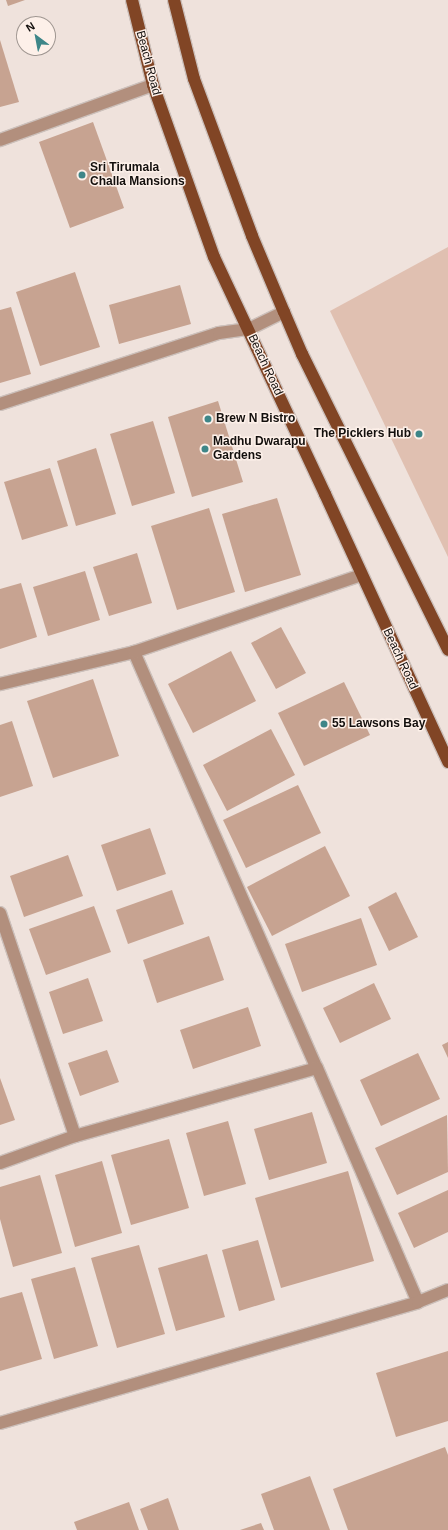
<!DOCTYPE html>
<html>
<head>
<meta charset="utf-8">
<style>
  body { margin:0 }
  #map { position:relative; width:448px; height:1530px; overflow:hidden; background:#efe2dc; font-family:Arial,sans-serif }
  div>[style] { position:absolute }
  .green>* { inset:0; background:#e0c0b1 }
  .building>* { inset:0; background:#c7a391 }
  .roads { filter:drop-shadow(1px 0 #ccc0bb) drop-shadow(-1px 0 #ccc0bb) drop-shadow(0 1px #ccc0bb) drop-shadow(0 -1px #ccc0bb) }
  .minor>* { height:12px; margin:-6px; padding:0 6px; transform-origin:6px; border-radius:6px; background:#b28f7d }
  .major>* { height:12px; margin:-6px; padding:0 6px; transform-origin:6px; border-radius:6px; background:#814525 }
  .dots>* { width:11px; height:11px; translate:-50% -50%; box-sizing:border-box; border:2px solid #fdf0e9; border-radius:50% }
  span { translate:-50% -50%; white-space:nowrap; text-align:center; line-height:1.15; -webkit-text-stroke:3px #fdf0e9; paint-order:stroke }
  .street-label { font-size:12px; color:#130f0d }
  .poi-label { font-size:12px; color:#130f0d; font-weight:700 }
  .left { translate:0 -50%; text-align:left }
  .right { translate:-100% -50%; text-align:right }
  .north { position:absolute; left:16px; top:16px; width:40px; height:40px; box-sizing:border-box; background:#fdf0e9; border:1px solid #9f9691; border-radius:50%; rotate:328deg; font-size:11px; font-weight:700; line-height:16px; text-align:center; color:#130f0d }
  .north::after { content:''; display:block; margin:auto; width:14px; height:18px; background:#3e8688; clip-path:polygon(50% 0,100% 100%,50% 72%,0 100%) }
</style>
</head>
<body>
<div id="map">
  <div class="green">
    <div style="clip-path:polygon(448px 247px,448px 557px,330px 311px)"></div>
  </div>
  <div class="building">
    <div style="clip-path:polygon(6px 0,25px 0,8px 6px)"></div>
    <div style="clip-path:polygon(0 40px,19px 102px,0 107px)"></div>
    <div style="clip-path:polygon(93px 122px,124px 208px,70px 228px,39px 142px)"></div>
    <div style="clip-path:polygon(75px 272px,100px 347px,40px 366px,16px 292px)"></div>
    <div style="clip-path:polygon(180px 285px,191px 324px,119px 344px,109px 305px)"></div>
    <div style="clip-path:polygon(11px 307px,31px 374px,0 383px,0 310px)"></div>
    <div style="clip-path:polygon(218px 401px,243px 482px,192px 497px,168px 417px)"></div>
    <div style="clip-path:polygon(153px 421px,175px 493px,132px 506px,110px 434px)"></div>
    <div style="clip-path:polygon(96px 448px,116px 514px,76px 526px,57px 461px)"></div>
    <div style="clip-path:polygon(50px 468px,68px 526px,22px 540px,4px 482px)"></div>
    <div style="clip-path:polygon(277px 498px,301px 575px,245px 592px,222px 514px)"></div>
    <div style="clip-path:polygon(209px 508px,235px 592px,177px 610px,151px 526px)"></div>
    <div style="clip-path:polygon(137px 553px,152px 603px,109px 616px,93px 567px)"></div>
    <div style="clip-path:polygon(85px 571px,100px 620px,48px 636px,33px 587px)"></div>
    <div style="clip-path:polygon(21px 583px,37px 637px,0 649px,0 589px)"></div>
    <div style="clip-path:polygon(281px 627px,306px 673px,276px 689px,251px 643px)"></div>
    <div style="clip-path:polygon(231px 651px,256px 701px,193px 733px,168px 684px)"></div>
    <div style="clip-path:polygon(93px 679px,119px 756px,53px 778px,27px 701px)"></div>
    <div style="clip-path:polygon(344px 682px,370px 735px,304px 766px,278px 713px)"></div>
    <div style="clip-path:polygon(12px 721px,33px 786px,0 797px,0 725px)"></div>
    <div style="clip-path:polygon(271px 729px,295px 775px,227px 811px,203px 765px)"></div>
    <div style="clip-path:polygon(298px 785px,321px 833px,246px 868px,223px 820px)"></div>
    <div style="clip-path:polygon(150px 828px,166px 874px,117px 891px,101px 845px)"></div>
    <div style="clip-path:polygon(325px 846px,350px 896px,272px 936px,247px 887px)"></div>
    <div style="clip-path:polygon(68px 855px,83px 896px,24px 917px,10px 876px)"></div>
    <div style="clip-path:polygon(172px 890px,184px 924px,128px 944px,116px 910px)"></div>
    <div style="clip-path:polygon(396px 892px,418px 937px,389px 951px,368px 907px)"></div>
    <div style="clip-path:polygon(94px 906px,111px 952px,46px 975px,29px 929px)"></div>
    <div style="clip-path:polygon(361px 918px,377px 965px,302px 992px,285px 944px)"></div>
    <div style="clip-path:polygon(209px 936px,224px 980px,157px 1003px,143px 960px)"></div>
    <div style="clip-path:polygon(88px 978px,103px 1021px,63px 1034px,49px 992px)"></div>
    <div style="clip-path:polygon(374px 983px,391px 1019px,340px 1043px,323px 1008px)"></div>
    <div style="clip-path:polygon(248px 1007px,261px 1046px,193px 1069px,180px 1030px)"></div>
    <div style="clip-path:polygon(448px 1042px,448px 1058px,442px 1045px)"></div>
    <div style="clip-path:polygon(107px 1050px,119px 1082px,80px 1096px,68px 1063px)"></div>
    <div style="clip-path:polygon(418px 1053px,440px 1099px,381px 1126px,360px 1080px)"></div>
    <div style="clip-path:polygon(0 1078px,15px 1120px,0 1125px)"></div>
    <div style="clip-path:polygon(312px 1112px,327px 1163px,269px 1180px,254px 1129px)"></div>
    <div style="clip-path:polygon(447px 1115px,448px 1172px,397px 1195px,375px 1148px)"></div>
    <div style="clip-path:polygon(228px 1121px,246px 1184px,204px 1196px,186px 1133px)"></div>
    <div style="clip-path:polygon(169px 1139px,189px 1208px,131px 1225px,111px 1155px)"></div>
    <div style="clip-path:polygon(102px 1161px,122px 1233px,75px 1247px,55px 1175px)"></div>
    <div style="clip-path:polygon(348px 1171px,374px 1261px,281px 1288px,255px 1198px)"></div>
    <div style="clip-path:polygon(40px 1175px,62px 1253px,13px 1267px,0 1219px,0 1187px)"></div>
    <div style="clip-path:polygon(448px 1190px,448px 1232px,414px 1248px,398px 1213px)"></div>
    <div style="clip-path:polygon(258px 1240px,275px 1300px,239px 1311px,222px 1250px)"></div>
    <div style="clip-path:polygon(139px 1245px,165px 1334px,117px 1348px,91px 1258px)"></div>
    <div style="clip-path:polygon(207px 1254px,225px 1317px,176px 1331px,158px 1268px)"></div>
    <div style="clip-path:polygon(75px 1267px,98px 1346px,54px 1359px,31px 1279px)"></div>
    <div style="clip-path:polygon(22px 1292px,42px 1359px,0 1371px,0 1298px)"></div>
    <div style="clip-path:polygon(448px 1351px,448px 1421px,396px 1437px,376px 1373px)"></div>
    <div style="clip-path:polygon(445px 1447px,448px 1455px,448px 1530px,348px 1530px,333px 1489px)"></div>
    <div style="clip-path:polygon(310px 1476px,330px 1530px,274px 1530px,261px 1494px)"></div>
    <div style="clip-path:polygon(168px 1498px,179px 1530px,148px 1530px,140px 1509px)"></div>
    <div style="clip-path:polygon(129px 1502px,139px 1530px,77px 1530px,74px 1522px)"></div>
    <div style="clip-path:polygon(261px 1523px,264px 1530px,240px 1530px)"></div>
  </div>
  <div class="roads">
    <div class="minor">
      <div style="left:0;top:140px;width:163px;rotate:-19.8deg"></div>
      <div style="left:0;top:404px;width:230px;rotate:-18deg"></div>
      <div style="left:219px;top:333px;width:30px;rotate:-8deg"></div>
      <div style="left:249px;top:329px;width:39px;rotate:-26deg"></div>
      <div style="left:134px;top:652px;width:454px;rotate:66.3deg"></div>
      <div style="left:317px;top:1068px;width:255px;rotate:66.7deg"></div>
      <div style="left:0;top:684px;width:138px;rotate:-13.4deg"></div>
      <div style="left:134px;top:652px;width:240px;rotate:-18.7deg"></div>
      <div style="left:0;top:913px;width:235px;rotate:71.4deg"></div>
      <div style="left:0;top:1163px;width:80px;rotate:-19.8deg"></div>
      <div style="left:75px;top:1136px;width:251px;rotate:-15.7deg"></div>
      <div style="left:0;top:1423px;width:435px;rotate:-16.1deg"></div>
      <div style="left:418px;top:1302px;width:32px;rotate:-22deg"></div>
    </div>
    <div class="major">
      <div style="left:132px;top:0;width:88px;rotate:76.1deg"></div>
      <div style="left:153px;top:85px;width:182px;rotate:70.5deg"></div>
      <div style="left:214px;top:257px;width:262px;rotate:64.9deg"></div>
      <div style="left:325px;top:494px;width:295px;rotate:65.3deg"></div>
      <div style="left:174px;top:0;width:81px;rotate:75.8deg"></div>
      <div style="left:194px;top:79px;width:167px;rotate:69.7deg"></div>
      <div style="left:252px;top:236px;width:82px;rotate:67.2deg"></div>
      <div style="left:284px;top:312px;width:46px;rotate:66.8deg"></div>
      <div style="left:302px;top:354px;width:330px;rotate:63.7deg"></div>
    </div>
  </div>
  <div class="dots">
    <div style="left:82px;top:175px;background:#3e8688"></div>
    <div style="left:208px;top:419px;background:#3e8688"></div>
    <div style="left:419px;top:434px;background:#3e8688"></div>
    <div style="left:205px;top:449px;background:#3e8688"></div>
    <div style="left:324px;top:724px;background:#3e8688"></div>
  </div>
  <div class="street-label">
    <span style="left:148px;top:63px;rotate:75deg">Beach Road</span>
    <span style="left:265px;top:365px;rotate:65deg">Beach Road</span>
    <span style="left:400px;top:659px;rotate:65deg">Beach Road</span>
  </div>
  <div class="poi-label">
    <span class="left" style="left:90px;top:175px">Sri Tirumala<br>Challa Mansions</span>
    <span class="left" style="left:216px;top:419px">Brew N Bistro</span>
    <span class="right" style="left:411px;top:434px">The Picklers Hub</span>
    <span class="left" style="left:213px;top:449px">Madhu Dwarapu<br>Gardens</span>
    <span class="left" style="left:332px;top:724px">55 Lawsons Bay</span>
  </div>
  <div class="north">N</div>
</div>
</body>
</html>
